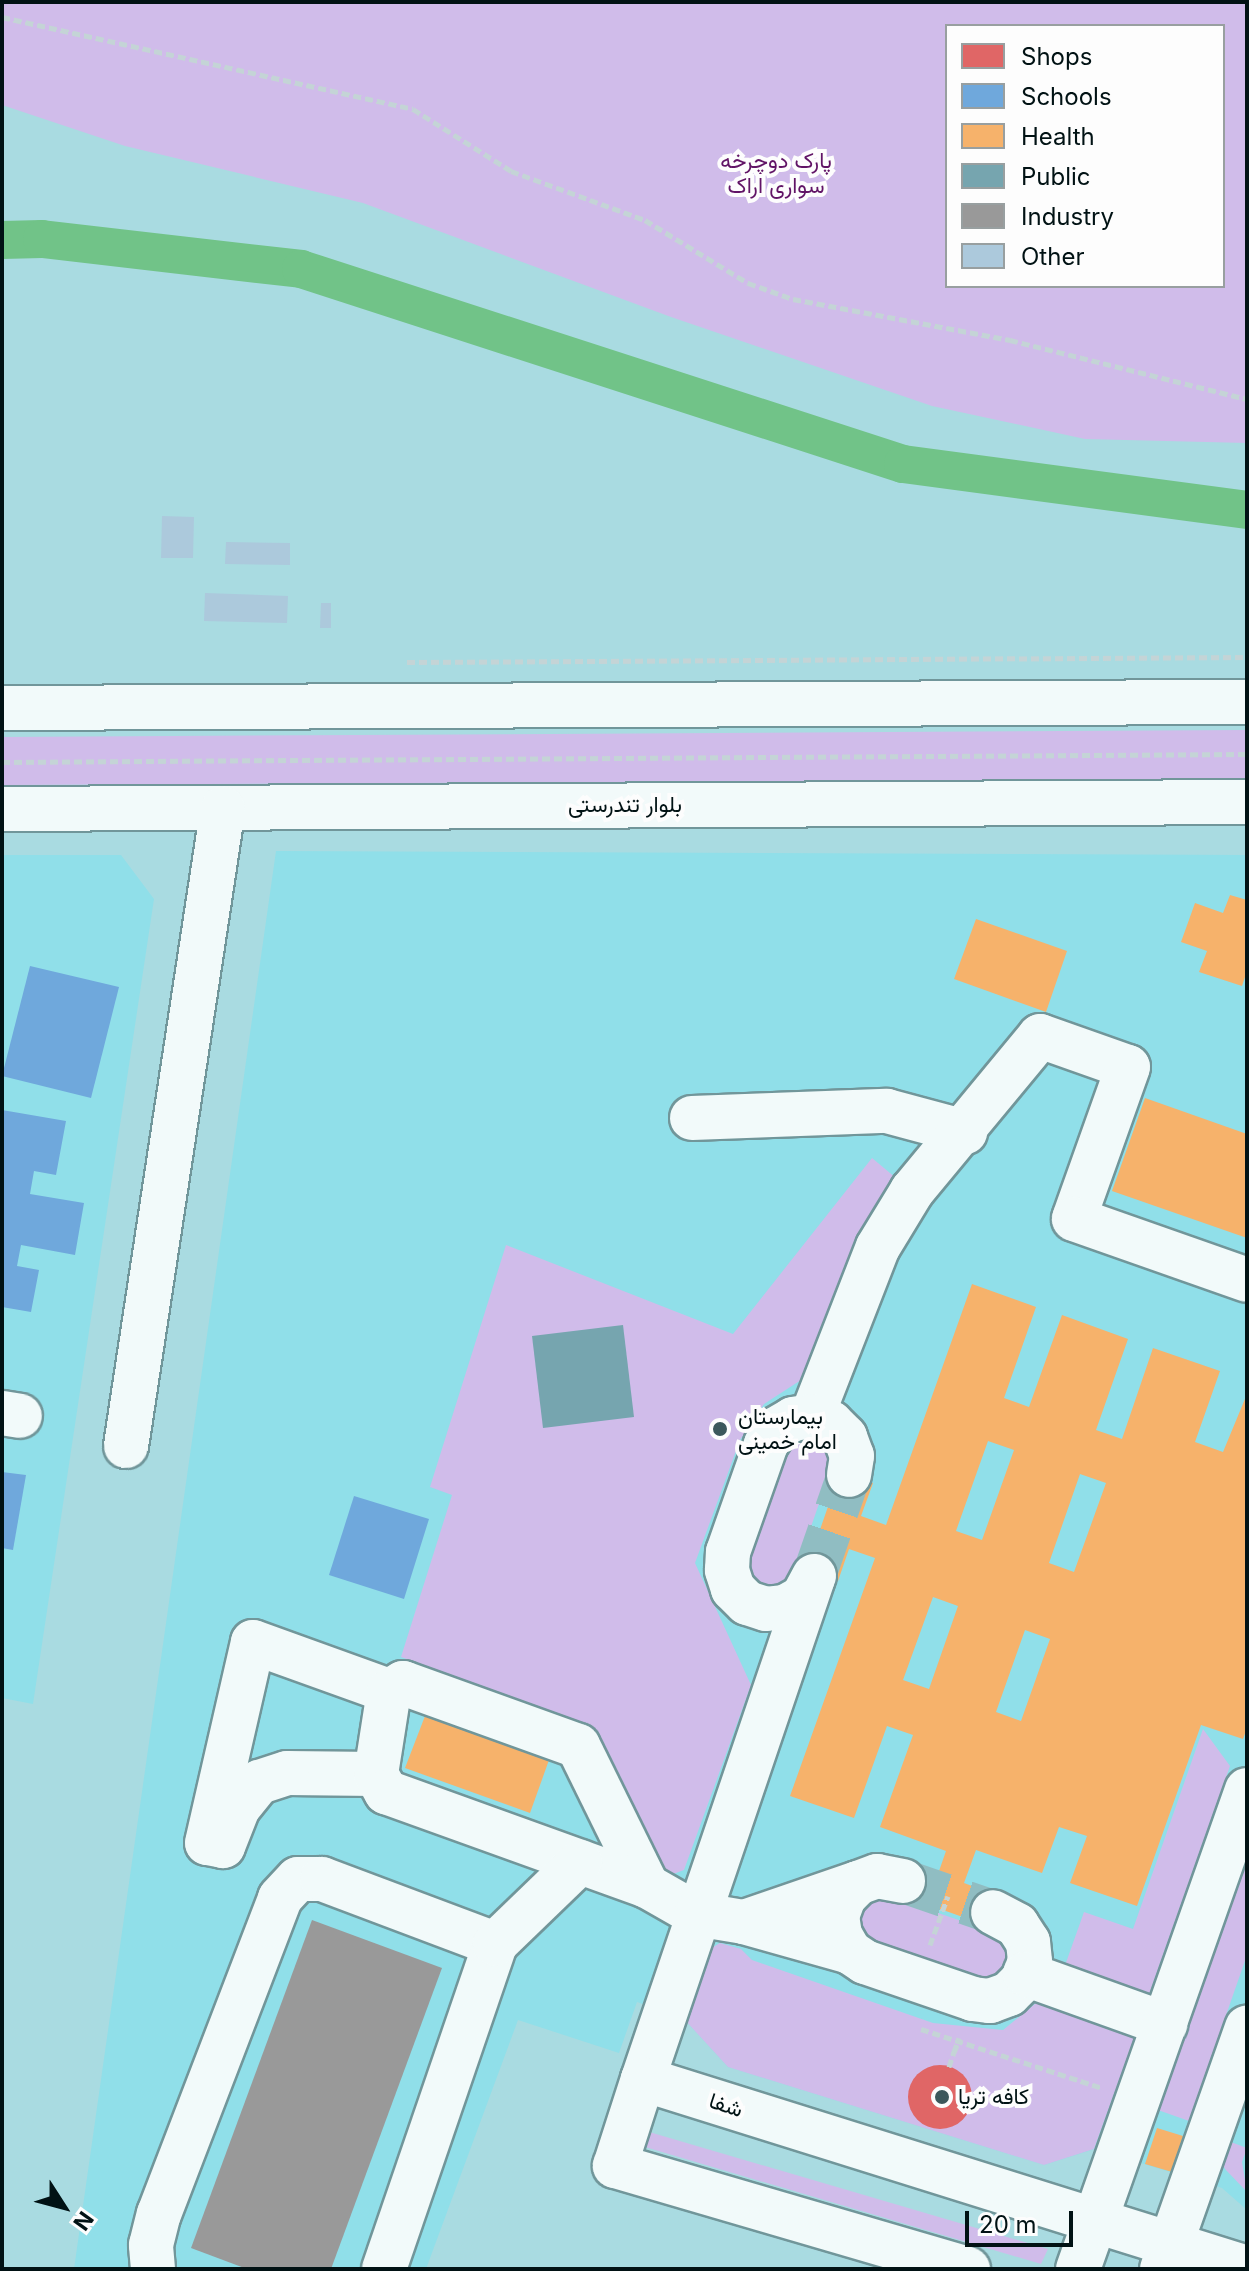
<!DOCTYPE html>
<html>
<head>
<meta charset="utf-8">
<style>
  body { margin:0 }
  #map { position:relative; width:1249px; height:2271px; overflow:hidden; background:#a9dbe1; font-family:Inter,Vazirmatn,sans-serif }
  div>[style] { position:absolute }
  .built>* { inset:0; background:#90dfe9 }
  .green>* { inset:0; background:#d0bcea }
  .shops>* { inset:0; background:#e06666 }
  .round { border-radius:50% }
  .schools>* { inset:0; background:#6fa8dc }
  .health>* { inset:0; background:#f6b26b }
  .public>* { inset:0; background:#76a5af }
  .industry>* { inset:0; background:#999 }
  .canal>* { height:38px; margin:-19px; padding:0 19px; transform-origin:19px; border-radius:19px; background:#71c388 }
  .building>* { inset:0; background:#acc9dc }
  .minor-tunnel>* { height:44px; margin-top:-22px; transform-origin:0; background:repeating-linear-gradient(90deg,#90bdc2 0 44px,transparent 0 66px) }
  .path>* { height:5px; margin-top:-2.5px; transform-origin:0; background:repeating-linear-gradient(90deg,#c4d4d6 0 8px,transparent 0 12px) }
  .roads { filter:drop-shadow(2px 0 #71969a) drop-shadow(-2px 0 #71969a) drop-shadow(0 2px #71969a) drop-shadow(0 -2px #71969a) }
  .minor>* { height:44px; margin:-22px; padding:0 22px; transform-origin:22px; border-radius:22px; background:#f2fafa }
  .dots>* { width:22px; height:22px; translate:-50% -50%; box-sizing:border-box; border:4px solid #fdfdfd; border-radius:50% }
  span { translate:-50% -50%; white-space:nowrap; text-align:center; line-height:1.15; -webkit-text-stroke:8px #fdfdfd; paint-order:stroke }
  .park-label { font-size:22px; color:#611466 }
  .street-label { font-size:22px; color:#011214 }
  .poi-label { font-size:22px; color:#011214 }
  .left { translate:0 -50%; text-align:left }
  .frame { position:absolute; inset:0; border:4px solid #011214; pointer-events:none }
  .legend { position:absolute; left:945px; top:24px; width:280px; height:264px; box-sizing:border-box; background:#fdfdfd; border:2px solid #989fa0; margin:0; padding:10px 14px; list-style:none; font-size:24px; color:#011214 }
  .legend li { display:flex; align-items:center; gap:16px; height:40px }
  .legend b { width:40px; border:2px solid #989fa0 }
  .north { position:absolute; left:24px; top:2167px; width:80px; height:80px; -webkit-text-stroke:6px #fdfdfd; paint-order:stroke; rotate:126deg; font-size:22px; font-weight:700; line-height:32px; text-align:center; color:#011214 }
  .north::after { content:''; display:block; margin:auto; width:28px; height:36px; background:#011214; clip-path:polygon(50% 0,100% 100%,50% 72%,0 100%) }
  .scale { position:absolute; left:965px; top:2211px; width:108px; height:36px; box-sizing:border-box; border:4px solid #011214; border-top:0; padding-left:10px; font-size:24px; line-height:28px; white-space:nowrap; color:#011214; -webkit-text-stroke:6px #fdfdfd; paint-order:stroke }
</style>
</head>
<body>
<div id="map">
  <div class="built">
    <div style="clip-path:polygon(276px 851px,1247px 855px,1247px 2210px,1222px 2188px,1095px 2149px,1044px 2165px,728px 2067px,683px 2018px,637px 2002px,619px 2053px,518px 2020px,426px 2269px,74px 2269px)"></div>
    <div style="clip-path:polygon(2px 855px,121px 855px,154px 899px,33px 1704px,2px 1698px)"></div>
  </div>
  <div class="green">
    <div style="clip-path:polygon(evenodd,2px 2px,1247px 2px,1247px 443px,1085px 439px,932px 406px,671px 317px,363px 203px,125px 146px,2px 105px,2px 2px,1223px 26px,1223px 286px,947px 286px,947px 26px,1223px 26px)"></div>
    <div style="clip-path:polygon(1247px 730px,1247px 779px,2px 785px,2px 737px)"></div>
    <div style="clip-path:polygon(872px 1158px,896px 1178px,849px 1255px,801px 1380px,764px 1404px,740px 1440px,695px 1563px,751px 1685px,684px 1870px,665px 1877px,589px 1725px,401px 1657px,452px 1495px,430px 1487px,506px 1245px,733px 1334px)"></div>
    <div style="clip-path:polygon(810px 1436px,829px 1448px,831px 1469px,795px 1573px,789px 1583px,768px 1590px,750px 1579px,747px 1556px,790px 1443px)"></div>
    <div style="clip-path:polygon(1203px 1729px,1230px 1766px,1147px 2000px,1063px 1971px,1084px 1912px,1133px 1929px)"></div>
    <div style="clip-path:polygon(1247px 1858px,1247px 1955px,1189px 2121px,1158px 2110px)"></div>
    <div style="clip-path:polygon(891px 1897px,994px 1932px,1009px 1948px,1007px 1970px,988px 1982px,874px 1944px,858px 1929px,861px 1907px,869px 1899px)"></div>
    <div style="clip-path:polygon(720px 1943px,741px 1949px,752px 1960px,933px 2023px,1003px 2030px,1041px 1999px,1136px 2033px,1094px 2149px,1044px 2165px,728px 2067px,683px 2018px,708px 1950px)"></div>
    <div style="clip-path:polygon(639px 2129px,1048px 2249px,1041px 2264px,635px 2144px)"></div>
    <div style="clip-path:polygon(1228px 2141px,1247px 2148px,1242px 2162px,1247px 2192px,1225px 2169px,1221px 2159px)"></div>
  </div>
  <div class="shops">
    <div class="round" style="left:908px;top:2065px;width:64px;height:64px"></div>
  </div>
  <div class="schools">
    <div style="clip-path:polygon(30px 966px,119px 987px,91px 1098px,2px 1076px)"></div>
    <div style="clip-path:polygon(2px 1110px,66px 1121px,56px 1175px,34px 1171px,30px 1194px,84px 1203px,75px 1255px,21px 1245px,17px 1266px,39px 1270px,31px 1312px,2px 1307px)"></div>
    <div style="clip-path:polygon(2px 1472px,26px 1475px,13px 1550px,2px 1548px)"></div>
    <div style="clip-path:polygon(354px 1496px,429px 1519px,404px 1599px,329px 1575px)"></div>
  </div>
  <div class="health">
    <div style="clip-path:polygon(1230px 895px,1247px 900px,1247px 971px,1242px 986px,1199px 972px,1207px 951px,1181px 942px,1195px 903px,1223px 913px)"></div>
    <div style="clip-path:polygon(976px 919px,1067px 951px,1046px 1012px,954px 979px)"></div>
    <div style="clip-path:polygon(1145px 1098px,1247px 1134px,1247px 1238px,1112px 1191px)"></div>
    <div style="clip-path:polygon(evenodd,972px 1284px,1036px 1307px,1004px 1398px,1029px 1407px,1062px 1315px,1128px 1339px,1096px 1430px,1122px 1439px,1153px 1348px,1220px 1371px,1195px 1442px,1223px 1452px,1247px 1394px,1247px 1728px,1243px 1739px,1201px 1725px,1137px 1906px,1070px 1883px,1087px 1836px,1059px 1827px,1042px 1873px,976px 1850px,964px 1883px,999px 1896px,988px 1926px,898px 1894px,909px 1864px,938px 1874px,946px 1851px,880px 1827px,913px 1735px,887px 1726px,854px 1818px,790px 1796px,875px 1558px,849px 1549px,838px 1581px,806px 1570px,840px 1472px,873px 1483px,861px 1516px,886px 1525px,972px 1284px,988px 1441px,1014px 1450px,982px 1540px,956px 1531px,988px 1441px,972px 1284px,1080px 1474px,1106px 1483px,1074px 1572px,1049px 1563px,1080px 1474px,972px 1284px,933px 1597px,958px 1606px,929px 1689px,903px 1680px,933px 1597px,972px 1284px,1025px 1630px,1050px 1639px,1021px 1721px,996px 1712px,1025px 1630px)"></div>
    <div style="clip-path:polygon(425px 1716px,549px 1760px,530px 1813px,405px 1768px)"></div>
    <div style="clip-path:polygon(1157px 2128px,1183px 2136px,1172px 2172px,1145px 2164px)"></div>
  </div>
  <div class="public">
    <div style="clip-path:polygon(623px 1325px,634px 1417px,543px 1428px,532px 1336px)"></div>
  </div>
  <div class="industry">
    <div style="clip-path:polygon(312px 1920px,442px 1968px,331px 2269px,247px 2269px,191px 2248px)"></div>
  </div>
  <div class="canal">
    <div style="left:2px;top:240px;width:40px;rotate:-1.4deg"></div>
    <div style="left:42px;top:239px;width:261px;rotate:6.6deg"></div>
    <div style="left:301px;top:269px;width:633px;rotate:17.95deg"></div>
    <div style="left:903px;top:464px;width:347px;rotate:7.6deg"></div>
  </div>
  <div class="building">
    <div style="clip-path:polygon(162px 516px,194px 517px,193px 558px,161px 558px)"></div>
    <div style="clip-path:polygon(226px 542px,290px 543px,290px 565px,225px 564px)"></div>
    <div style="clip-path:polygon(205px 593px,288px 596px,287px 623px,204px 621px)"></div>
    <div style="clip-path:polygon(321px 603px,331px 603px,331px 628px,320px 628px)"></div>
  </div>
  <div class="minor-tunnel">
    <div style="left:815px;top:1573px;width:104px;rotate:-70.9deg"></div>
    <div style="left:903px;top:1881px;width:95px;rotate:19deg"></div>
  </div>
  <div class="path">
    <div style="left:2px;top:17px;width:421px;rotate:12.6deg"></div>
    <div style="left:413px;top:109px;width:116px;rotate:32.3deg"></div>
    <div style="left:511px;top:171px;width:143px;rotate:20.1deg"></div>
    <div style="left:645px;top:220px;width:121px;rotate:31.5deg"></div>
    <div style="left:748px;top:283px;width:48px;rotate:19.6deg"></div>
    <div style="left:793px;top:299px;width:221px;rotate:10.7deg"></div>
    <div style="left:1010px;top:340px;width:244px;rotate:14deg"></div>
    <div style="left:407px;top:662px;width:840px;rotate:-0.34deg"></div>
    <div style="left:2px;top:762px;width:1245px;rotate:-0.37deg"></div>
    <div style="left:930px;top:1945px;width:52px;rotate:-69.8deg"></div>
    <div style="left:921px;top:2029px;width:191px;rotate:18deg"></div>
    <div style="left:957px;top:2045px;width:8px;rotate:113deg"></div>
    <div style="left:954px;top:2052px;width:15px;rotate:-70deg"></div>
    <div style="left:949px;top:2067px;width:16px;rotate:-72deg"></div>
  </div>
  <div class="roads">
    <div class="minor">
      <div style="left:2px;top:708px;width:1245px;rotate:-0.28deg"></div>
      <div style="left:2px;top:809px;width:1245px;rotate:-0.32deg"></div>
      <div style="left:692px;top:1118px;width:195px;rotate:-2.1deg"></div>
      <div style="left:887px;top:1111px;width:81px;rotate:15.1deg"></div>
      <div style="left:2px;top:1413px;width:18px;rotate:9deg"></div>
      <div style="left:812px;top:1416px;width:181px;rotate:-68.7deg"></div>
      <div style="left:878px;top:1247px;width:66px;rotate:-58.7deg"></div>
      <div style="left:912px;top:1191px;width:201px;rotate:-50.4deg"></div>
      <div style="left:1040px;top:1036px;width:93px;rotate:19.4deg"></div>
      <div style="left:1128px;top:1067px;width:161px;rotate:109.6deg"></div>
      <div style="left:1074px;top:1219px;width:183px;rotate:19.4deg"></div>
      <div style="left:126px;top:1446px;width:645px;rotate:-81.36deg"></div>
      <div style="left:814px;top:1576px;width:24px;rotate:118deg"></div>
      <div style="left:803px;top:1597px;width:21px;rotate:151deg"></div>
      <div style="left:785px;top:1607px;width:19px;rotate:174deg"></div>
      <div style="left:766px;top:1609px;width:20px;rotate:-162deg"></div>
      <div style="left:747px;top:1603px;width:20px;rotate:-135deg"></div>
      <div style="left:733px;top:1589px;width:20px;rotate:-108deg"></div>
      <div style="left:727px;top:1570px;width:18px;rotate:-87deg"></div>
      <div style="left:728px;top:1552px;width:114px;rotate:-70.6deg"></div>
      <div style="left:766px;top:1444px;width:18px;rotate:-56deg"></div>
      <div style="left:776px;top:1429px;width:20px;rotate:-30deg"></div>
      <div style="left:793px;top:1419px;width:19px;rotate:-9deg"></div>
      <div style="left:812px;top:1416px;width:20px;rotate:20deg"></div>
      <div style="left:831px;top:1423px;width:20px;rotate:45deg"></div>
      <div style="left:845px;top:1437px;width:20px;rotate:70deg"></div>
      <div style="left:852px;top:1456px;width:19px;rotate:99deg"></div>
      <div style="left:376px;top:1774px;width:89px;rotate:-179.4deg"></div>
      <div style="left:287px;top:1773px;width:29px;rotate:162deg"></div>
      <div style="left:259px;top:1782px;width:33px;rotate:129deg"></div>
      <div style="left:238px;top:1808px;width:41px;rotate:111.5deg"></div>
      <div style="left:223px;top:1846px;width:16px;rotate:-169deg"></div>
      <div style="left:207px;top:1843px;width:206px;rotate:-77.1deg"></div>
      <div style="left:253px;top:1642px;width:145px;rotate:19.8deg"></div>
      <div style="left:903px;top:1881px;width:26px;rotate:-169deg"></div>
      <div style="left:877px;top:1876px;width:20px;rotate:160deg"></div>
      <div style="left:858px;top:1883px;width:20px;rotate:135deg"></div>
      <div style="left:844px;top:1897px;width:20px;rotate:110deg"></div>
      <div style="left:837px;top:1916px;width:19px;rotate:81deg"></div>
      <div style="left:840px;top:1935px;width:20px;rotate:60deg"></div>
      <div style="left:850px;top:1952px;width:18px;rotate:34deg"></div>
      <div style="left:865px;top:1962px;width:114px;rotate:18.9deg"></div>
      <div style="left:973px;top:1999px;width:17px;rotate:7deg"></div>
      <div style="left:990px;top:2001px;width:20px;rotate:-20deg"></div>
      <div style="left:1009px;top:1994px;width:20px;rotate:-45deg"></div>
      <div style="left:1023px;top:1980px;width:20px;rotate:-70deg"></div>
      <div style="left:1030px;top:1961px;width:19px;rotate:-96deg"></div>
      <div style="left:1028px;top:1942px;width:20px;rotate:-123deg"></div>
      <div style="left:1017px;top:1925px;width:27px;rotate:-152deg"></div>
      <div style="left:647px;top:1886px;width:156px;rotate:-116.2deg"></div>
      <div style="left:578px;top:1746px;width:186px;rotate:-160.2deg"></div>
      <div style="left:403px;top:1683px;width:16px;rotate:150deg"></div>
      <div style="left:389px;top:1691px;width:84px;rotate:98.9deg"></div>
      <div style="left:376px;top:1774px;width:21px;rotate:61deg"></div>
      <div style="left:386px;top:1792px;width:277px;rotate:19.8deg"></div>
      <div style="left:647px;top:1886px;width:56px;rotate:29.7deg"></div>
      <div style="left:696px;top:1914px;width:49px;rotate:9.5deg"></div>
      <div style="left:744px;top:1922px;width:110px;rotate:15.8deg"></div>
      <div style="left:744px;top:1922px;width:120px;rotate:-18.9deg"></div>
      <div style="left:1025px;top:1974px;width:149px;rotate:19.7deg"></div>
      <div style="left:643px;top:2079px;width:526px;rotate:-71.25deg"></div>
      <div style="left:153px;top:2269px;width:24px;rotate:-95deg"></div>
      <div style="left:151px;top:2245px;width:32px;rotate:-76deg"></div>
      <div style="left:159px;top:2214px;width:338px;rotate:-69deg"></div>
      <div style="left:280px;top:1898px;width:26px;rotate:-47deg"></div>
      <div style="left:298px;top:1879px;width:24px"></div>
      <div style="left:322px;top:1879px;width:185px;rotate:20.6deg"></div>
      <div style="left:384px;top:2269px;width:343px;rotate:-71.1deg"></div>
      <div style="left:495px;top:1944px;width:118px;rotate:-44deg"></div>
      <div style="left:968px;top:2269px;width:368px;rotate:-163.7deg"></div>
      <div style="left:615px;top:2166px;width:91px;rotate:-72.2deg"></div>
      <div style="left:643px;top:2079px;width:633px;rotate:17.38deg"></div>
      <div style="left:1078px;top:2269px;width:508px;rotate:-70.57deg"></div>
      <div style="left:1162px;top:2269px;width:256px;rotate:-70.6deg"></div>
    </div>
  </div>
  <div class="dots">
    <div style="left:720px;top:1429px;background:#3c585c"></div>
    <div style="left:942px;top:2097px;background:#3c585c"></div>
  </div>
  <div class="park-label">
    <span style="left:776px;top:173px">پارک دوچرخه<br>سواری اراک</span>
  </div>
  <div class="street-label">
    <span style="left:625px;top:805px">بلوار تندرستی</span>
    <span style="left:726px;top:2105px;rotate:18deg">شفا</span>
  </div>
  <div class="poi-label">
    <span class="left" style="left:738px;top:1429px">بیمارستان<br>امام خمینی</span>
    <span class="left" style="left:958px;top:2097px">کافه تریا</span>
  </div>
  <div class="frame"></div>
  <ul class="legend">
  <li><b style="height:22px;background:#e06666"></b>Shops</li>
  <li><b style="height:22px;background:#6fa8dc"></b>Schools</li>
  <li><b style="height:22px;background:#f6b26b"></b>Health</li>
  <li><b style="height:22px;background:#76a5af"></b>Public</li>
  <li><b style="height:22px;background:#999"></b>Industry</li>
  <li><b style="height:22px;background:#acc9dc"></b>Other</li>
  </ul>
  <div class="north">N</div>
  <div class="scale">20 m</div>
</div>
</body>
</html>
